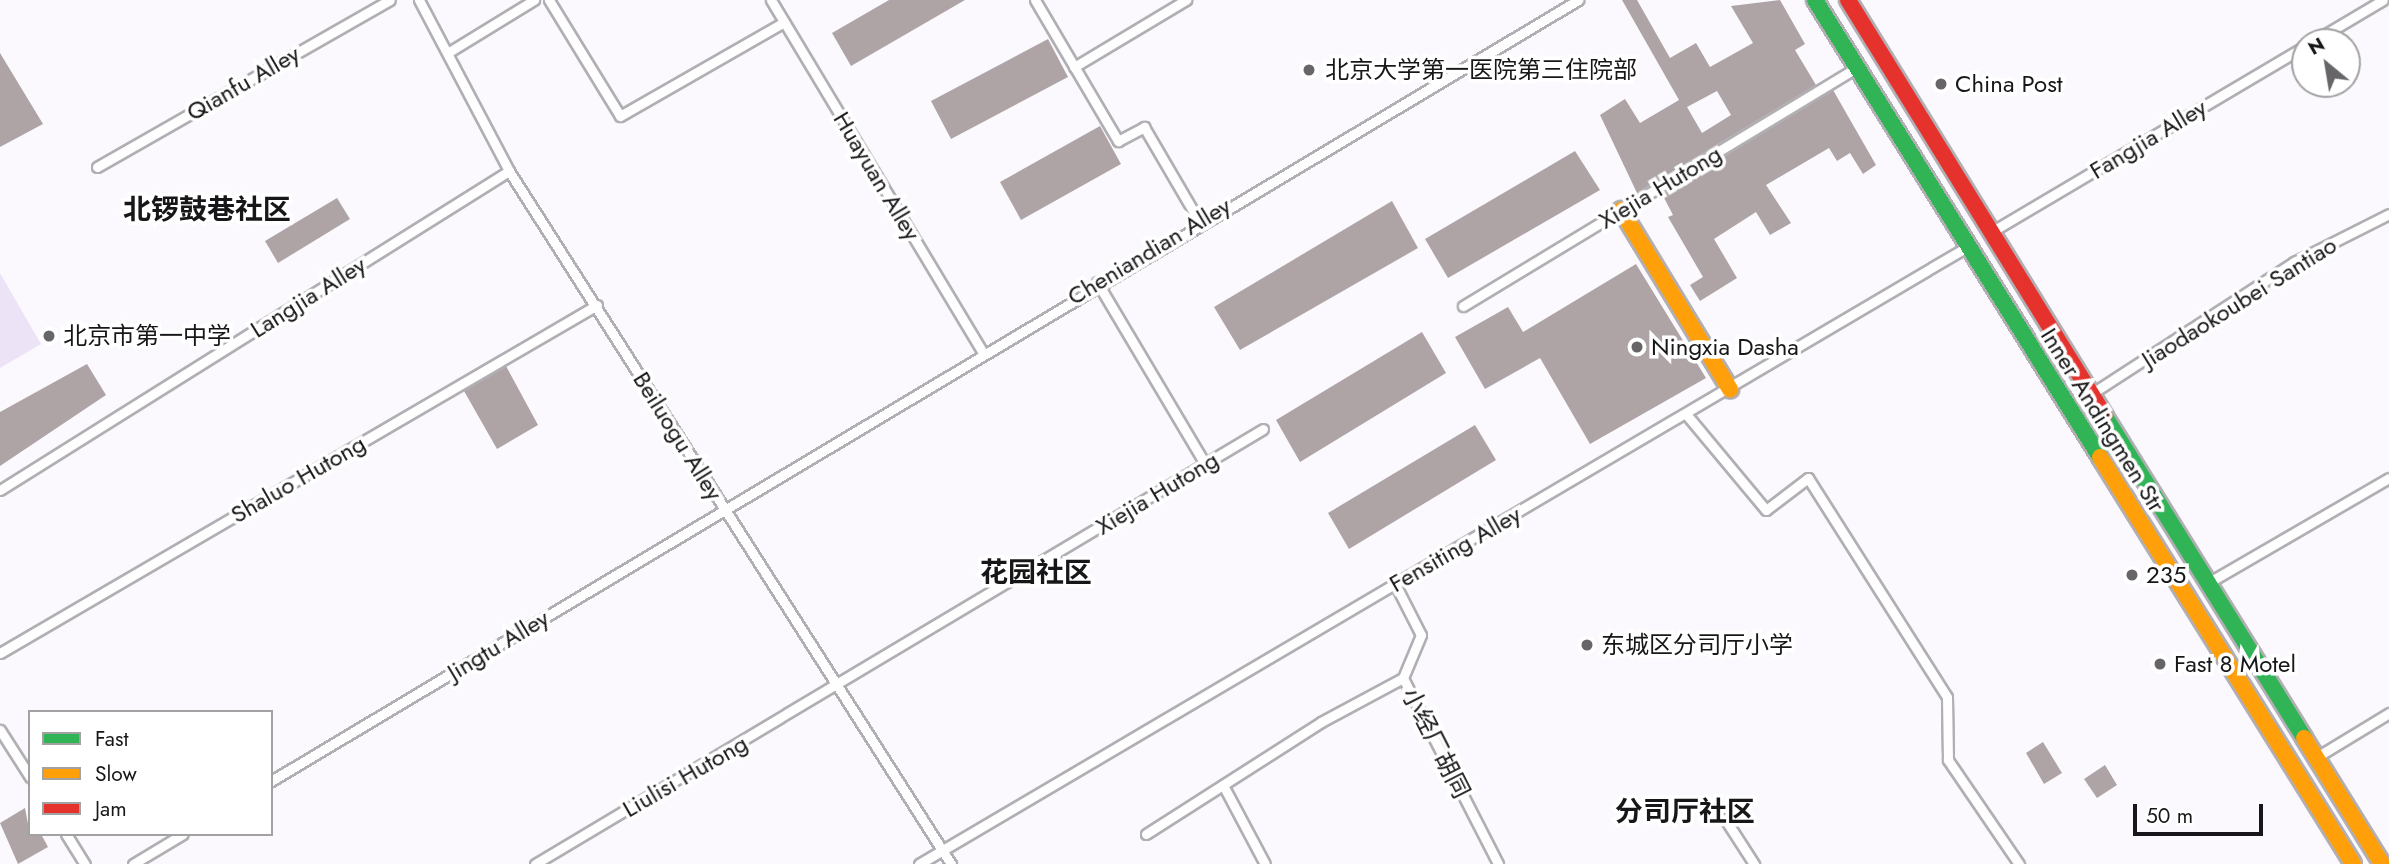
<!DOCTYPE html>
<html>
<head>
<meta charset="utf-8">
<style>
  body { margin:0 }
  #map { position:relative; width:2389px; height:864px; overflow:hidden; background:#fbf9fe; font-family:Jost,"Noto Sans SC",sans-serif }
  div>[style] { position:absolute }
  .green>* { inset:0; background:#ece4f6 }
  .building>* { inset:0; background:#aea4a6 }
  .roads { filter:drop-shadow(2px 0 #b1afb3) drop-shadow(-2px 0 #b1afb3) drop-shadow(0 2px #b1afb3) drop-shadow(0 -2px #b1afb3) }
  .lane>* { height:9px; margin:-4.5px; padding:0 4.5px; transform-origin:4.5px; border-radius:4.5px; background:#fefeff }
  .fast>* { height:16px; margin:-8px; padding:0 8px; transform-origin:8px; border-radius:8px; background:#30b455 }
  .slow>* { height:16px; margin:-8px; padding:0 8px; transform-origin:8px; border-radius:8px; background:#ff9f0a }
  .jam>* { height:16px; margin:-8px; padding:0 8px; transform-origin:8px; border-radius:8px; background:#e5322d }
  .dots>* { width:19px; height:19px; translate:-50% -50%; box-sizing:border-box; border:4px solid #fff; border-radius:50% }
  span { translate:-50% -50%; white-space:nowrap; text-align:center; line-height:1.15; -webkit-text-stroke:7px #fff; paint-order:stroke }
  .poi-label { font-size:24px; color:#171618 }
  .left { translate:0 -50%; text-align:left }
  .street-label { font-size:24px; color:#171618 }
  .quarter-label { font-size:28px; color:#171618; font-weight:700 }
  .legend { position:absolute; left:28px; top:710px; width:245px; height:126px; box-sizing:border-box; background:#fff; border:2px solid #a2a2a3; margin:0; padding:9px 12px; list-style:none; font-size:21px; color:#171618 }
  .legend li { display:flex; align-items:center; gap:14px; height:35px }
  .legend b { width:35px; border:2px solid #a2a2a3 }
  .north { position:absolute; left:2291px; top:28px; width:70px; height:70px; box-sizing:border-box; background:#fff; border:2px solid #a2a2a3; border-radius:50%; rotate:330deg; font-size:19px; font-weight:700; line-height:28px; text-align:center; color:#171618 }
  .north::after { content:''; display:block; margin:auto; width:24px; height:32px; background:#676568; clip-path:polygon(50% 0,100% 100%,50% 72%,0 100%) }
  .scale { position:absolute; left:2133px; top:804px; width:130px; height:32px; box-sizing:border-box; border:4px solid #171618; border-top:0; padding-left:9px; font-size:21px; line-height:24px; white-space:nowrap; color:#171618; -webkit-text-stroke:5px #fff; paint-order:stroke }
</style>
</head>
<body>
<div id="map">
  <div class="green">
    <div style="clip-path:polygon(0 273px,41px 344px,0 368px)"></div>
  </div>
  <div class="building">
    <div style="clip-path:polygon(889px 0,965px 0,851px 66px,832px 33px)"></div>
    <div style="clip-path:polygon(evenodd,1622px 0,1637px 0,1670px 58px,1696px 43px,1710px 67px,1753px 43px,1731px 6px,1780px 0,1805px 44px,1795px 50px,1816px 85px,1637px 193px,1600px 115px,1625px 99px,1640px 123px,1679px 100px,1622px 0,1717px 91px,1731px 115px,1702px 133px,1687px 107px,1717px 91px)"></div>
    <div style="clip-path:polygon(1048px 39px,1068px 77px,951px 139px,931px 101px)"></div>
    <div style="clip-path:polygon(0 53px,43px 124px,0 147px)"></div>
    <div style="clip-path:polygon(1833px 90px,1876px 165px,1863px 174px,1850px 153px,1837px 161px,1829px 148px,1766px 185px,1791px 223px,1770px 235px,1756px 212px,1714px 239px,1737px 278px,1700px 301px,1690px 285px,1703px 277px,1668px 217px,1673px 215px,1662px 194px)"></div>
    <div style="clip-path:polygon(1100px 126px,1121px 164px,1021px 220px,1000px 182px)"></div>
    <div style="clip-path:polygon(1575px 151px,1600px 190px,1448px 278px,1425px 239px)"></div>
    <div style="clip-path:polygon(337px 198px,350px 219px,278px 263px,265px 241px)"></div>
    <div style="clip-path:polygon(1392px 201px,1418px 248px,1240px 350px,1214px 307px)"></div>
    <div style="clip-path:polygon(1636px 264px,1706px 378px,1590px 444px,1540px 358px,1485px 389px,1455px 337px,1508px 307px,1523px 332px)"></div>
    <div style="clip-path:polygon(1422px 332px,1446px 373px,1300px 462px,1276px 420px)"></div>
    <div style="clip-path:polygon(87px 364px,106px 395px,0 466px,0 412px)"></div>
    <div style="clip-path:polygon(506px 366px,538px 425px,497px 449px,464px 391px)"></div>
    <div style="clip-path:polygon(1475px 425px,1496px 460px,1349px 549px,1328px 513px)"></div>
    <div style="clip-path:polygon(2043px 742px,2062px 773px,2044px 784px,2026px 753px)"></div>
    <div style="clip-path:polygon(2105px 765px,2117px 785px,2097px 798px,2084px 779px)"></div>
    <div style="clip-path:polygon(25px 808px,30px 834px,41px 834px,48px 847px,18px 864px,0 823px)"></div>
  </div>
  <div class="roads">
    <div class="lane">
      <div style="left:419px;top:0;width:193px;rotate:62.2deg"></div>
      <div style="left:509px;top:171px;width:822px;rotate:57.47deg"></div>
      <div style="left:549px;top:0;width:136px;rotate:58.5deg"></div>
      <div style="left:620px;top:116px;width:189px;rotate:-29.8deg"></div>
      <div style="left:771px;top:0;width:410px;rotate:59deg"></div>
      <div style="left:1035px;top:0;width:164px;rotate:59.5deg"></div>
      <div style="left:1118px;top:141px;width:30px;rotate:-28deg"></div>
      <div style="left:1144px;top:127px;width:109px;rotate:59.7deg"></div>
      <div style="left:2312px;top:42px;width:82px;rotate:-30.6deg"></div>
      <div style="left:449px;top:52px;width:100px;rotate:-31.5deg"></div>
      <div style="left:1074px;top:67px;width:131px;rotate:-30.9deg"></div>
      <div style="left:97px;top:167px;width:337px;rotate:-29.7deg"></div>
      <div style="left:1996px;top:229px;width:359px;rotate:-30.6deg"></div>
      <div style="left:1097px;top:282px;width:212px;rotate:59.3deg"></div>
      <div style="left:1463px;top:306px;width:458px;rotate:-31.2deg"></div>
      <div style="left:2094px;top:392px;width:239px;rotate:-33deg"></div>
      <div style="left:2294px;top:262px;width:106px;rotate:-26.8deg"></div>
      <div style="left:1686px;top:414px;width:125px;rotate:50.2deg"></div>
      <div style="left:1766px;top:510px;width:53px;rotate:-37.3deg"></div>
      <div style="left:1808px;top:478px;width:259px;rotate:57.6deg"></div>
      <div style="left:1947px;top:697px;width:63px;rotate:89.1deg"></div>
      <div style="left:1948px;top:760px;width:126px;rotate:55.7deg"></div>
      <div style="left:0;top:490px;width:601px;rotate:-32.08deg"></div>
      <div style="left:2213px;top:580px;width:203px;rotate:-30.1deg"></div>
      <div style="left:1395px;top:584px;width:57px;rotate:63deg"></div>
      <div style="left:1421px;top:635px;width:47px;rotate:112.7deg"></div>
      <div style="left:1403px;top:678px;width:209px;rotate:62.9deg"></div>
      <div style="left:0;top:653px;width:691px;rotate:-30.24deg"></div>
      <div style="left:0;top:730px;width:56px;rotate:57.4deg"></div>
      <div style="left:2320px;top:755px;width:81px;rotate:-31.3deg"></div>
      <div style="left:271px;top:781px;width:1523px;rotate:-30.86deg"></div>
      <div style="left:1223px;top:785px;width:89px;rotate:62deg"></div>
      <div style="left:1725px;top:819px;width:54px;rotate:57.2deg"></div>
      <div style="left:66px;top:834px;width:36px;rotate:58deg"></div>
      <div style="left:1146px;top:834px;width:208px;rotate:-32.6deg"></div>
      <div style="left:1321px;top:722px;width:93px;rotate:-28.2deg"></div>
      <div style="left:133px;top:864px;width:58px;rotate:-31deg"></div>
      <div style="left:535px;top:864px;width:848px;rotate:-30.86deg"></div>
      <div style="left:919px;top:864px;width:1216px;rotate:-30.49deg"></div>
    </div>
    <div class="fast">
      <div style="left:1815px;top:0;width:539px;rotate:58.05deg"></div>
      <div style="left:2104px;top:415px;width:380px;rotate:58.2deg"></div>
    </div>
    <div class="slow">
      <div style="left:1621px;top:210px;width:210px;rotate:58.7deg"></div>
      <div style="left:2100px;top:457px;width:479px;rotate:58.1deg"></div>
      <div style="left:2304px;top:738px;width:148px;rotate:58.2deg"></div>
    </div>
    <div class="jam">
      <div style="left:1848px;top:0;width:488px;rotate:58.3deg"></div>
    </div>
  </div>
  <div class="dots">
    <div style="left:1309px;top:70px;background:#676568"></div>
    <div style="left:1941px;top:84px;background:#676568"></div>
    <div style="left:49px;top:336px;background:#676568"></div>
    <div style="left:1637px;top:347px;background:#676568"></div>
    <div style="left:2132px;top:575px;background:#676568"></div>
    <div style="left:1587px;top:645px;background:#676568"></div>
    <div style="left:2160px;top:664px;background:#676568"></div>
  </div>
  <div class="poi-label">
    <span class="left" style="left:1325px;top:70px">北京大学第一医院第三住院部</span>
    <span class="left" style="left:1955px;top:84px">China Post</span>
    <span class="left" style="left:63px;top:336px">北京市第一中学</span>
    <span class="left" style="left:1651px;top:347px">Ningxia Dasha</span>
    <span class="left" style="left:2146px;top:575px">235</span>
    <span class="left" style="left:1601px;top:645px">东城区分司厅小学</span>
    <span class="left" style="left:2174px;top:664px">Fast 8 Motel</span>
  </div>
  <div class="street-label">
    <span style="left:243px;top:83px;rotate:-30deg">Qianfu Alley</span>
    <span style="left:2148px;top:139px;rotate:-31deg">Fangjia Alley</span>
    <span style="left:877px;top:176px;rotate:59deg">Huayuan Alley</span>
    <span style="left:1660px;top:187px;rotate:-31deg">Xiejia Hutong</span>
    <span style="left:1149px;top:251px;rotate:-31deg">Cheniandian Alley</span>
    <span style="left:308px;top:297px;rotate:-32deg">Langjia Alley</span>
    <span style="left:2239px;top:302px;rotate:-32deg">Jiaodaokoubei Santiao</span>
    <span style="left:2103px;top:420px;rotate:58deg">Inner Andingmen Str</span>
    <span style="left:678px;top:436px;rotate:58deg">Beiluogu Alley</span>
    <span style="left:298px;top:479px;rotate:-30deg">Shaluo Hutong</span>
    <span style="left:1157px;top:493px;rotate:-31deg">Xiejia Hutong</span>
    <span style="left:1455px;top:549px;rotate:-30deg">Fensiting Alley</span>
    <span style="left:498px;top:645px;rotate:-31deg">Jingtu Alley</span>
    <span style="left:1436px;top:743px;rotate:63deg">小经厂胡同</span>
    <span style="left:685px;top:776px;rotate:-30deg">Liulisi Hutong</span>
  </div>
  <div class="quarter-label">
    <span style="left:207px;top:210px">北锣鼓巷社区</span>
    <span style="left:1036px;top:573px">花园社区</span>
    <span style="left:1685px;top:812px">分司厅社区</span>
  </div>
  <ul class="legend">
  <li><b style="height:9px;background:#30b455"></b>Fast</li>
  <li><b style="height:9px;background:#ff9f0a"></b>Slow</li>
  <li><b style="height:9px;background:#e5322d"></b>Jam</li>
  </ul>
  <div class="north">N</div>
  <div class="scale">50 m</div>
</div>
</body>
</html>
